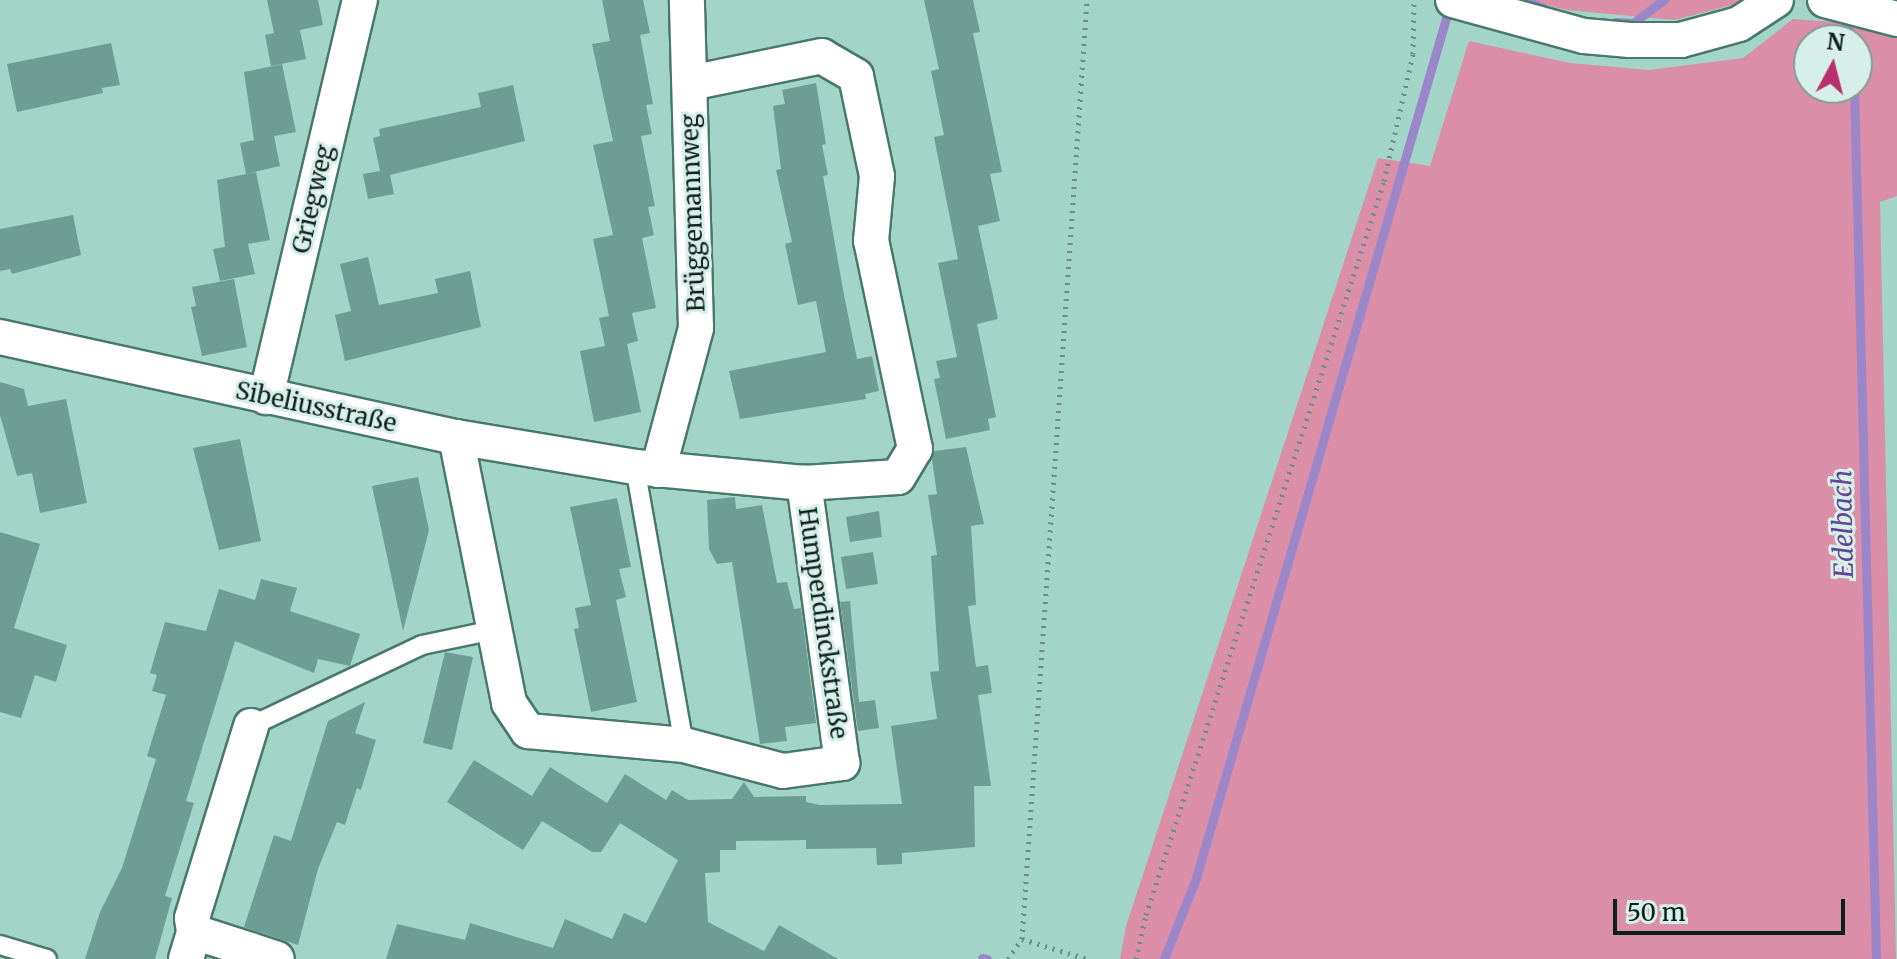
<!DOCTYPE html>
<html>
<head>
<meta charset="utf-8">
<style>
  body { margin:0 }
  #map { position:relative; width:1897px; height:959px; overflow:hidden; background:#a3d4c8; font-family:Merriweather,serif }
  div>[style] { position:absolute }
  .green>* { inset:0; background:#da8ea7 }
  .stream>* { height:9px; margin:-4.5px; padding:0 4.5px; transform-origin:4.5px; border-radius:4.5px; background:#9b86c9 }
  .building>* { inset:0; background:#6e9e93 }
  .path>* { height:5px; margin-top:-2.5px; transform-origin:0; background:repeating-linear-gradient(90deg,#698e85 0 2px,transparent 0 8px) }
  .roads { filter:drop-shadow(2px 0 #49786d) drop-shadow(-2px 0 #49786d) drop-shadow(0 2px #49786d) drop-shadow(0 -2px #49786d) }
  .service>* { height:18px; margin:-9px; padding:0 9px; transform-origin:9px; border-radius:9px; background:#fff }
  .minor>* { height:34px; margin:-17px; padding:0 17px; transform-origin:17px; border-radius:17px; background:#fff }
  span { translate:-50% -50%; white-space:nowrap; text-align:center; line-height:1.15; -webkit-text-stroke:6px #d7efe9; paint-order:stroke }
  .street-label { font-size:24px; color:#0d201c }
  .water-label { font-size:26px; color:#624395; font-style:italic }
  .north { position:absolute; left:1793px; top:24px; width:80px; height:80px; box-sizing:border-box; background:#d7efe9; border:2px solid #869c97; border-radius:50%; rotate:7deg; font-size:22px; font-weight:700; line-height:32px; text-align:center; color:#0d201c }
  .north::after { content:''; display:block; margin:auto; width:28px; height:36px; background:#b9306c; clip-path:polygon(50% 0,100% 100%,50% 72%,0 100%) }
  .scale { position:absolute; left:1613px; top:899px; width:232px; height:36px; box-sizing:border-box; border:4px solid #0d201c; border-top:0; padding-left:10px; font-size:24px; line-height:28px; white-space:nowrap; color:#0d201c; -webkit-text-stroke:6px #d7efe9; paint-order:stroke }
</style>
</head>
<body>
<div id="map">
  <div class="green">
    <div style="clip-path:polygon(1527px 0,1751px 0,1675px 20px,1566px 10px)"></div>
    <div style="clip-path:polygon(evenodd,1793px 19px,1836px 22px,1897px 38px,1897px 196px,1880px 202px,1896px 959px,1120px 959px,1126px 926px,1378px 158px,1430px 166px,1469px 41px,1570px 63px,1649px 70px,1743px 58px,1793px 19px,1809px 40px,1857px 40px,1857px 88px,1809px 88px,1809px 40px)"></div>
  </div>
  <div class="stream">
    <div style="left:1525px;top:0;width:24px;rotate:24deg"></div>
    <div style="left:1844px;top:14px;width:27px;rotate:73deg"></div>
    <div style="left:1616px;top:22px;width:17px;rotate:3deg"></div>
    <div style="left:1633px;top:23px;width:39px;rotate:-37deg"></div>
    <div style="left:1854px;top:88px;width:871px;rotate:88.55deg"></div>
    <div style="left:982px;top:958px;width:5px;rotate:11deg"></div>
    <div style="left:1164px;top:959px;width:87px;rotate:-68.4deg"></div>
    <div style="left:1196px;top:878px;width:903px;rotate:-73.79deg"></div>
  </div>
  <div class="building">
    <div style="clip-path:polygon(267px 0,318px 0,323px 25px,300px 30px,306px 59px,271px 66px,265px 35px,274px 33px)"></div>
    <div style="clip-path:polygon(602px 0,643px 0,650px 33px,640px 35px,653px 104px,646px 105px,652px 134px,641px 136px,655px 206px,648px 207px,654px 235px,642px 238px,656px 308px,632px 313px,638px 341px,627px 344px,641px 412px,594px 422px,580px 351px,605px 346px,599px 318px,609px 316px,593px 239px,613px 235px,593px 145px,613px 141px,592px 44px,610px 41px)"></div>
    <div style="clip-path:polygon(924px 0,973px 0,980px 32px,973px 33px,1002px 172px,990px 174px,1000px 221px,978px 226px,998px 319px,977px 324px,996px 417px,988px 419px,990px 430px,946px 439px,934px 379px,940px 378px,936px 361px,957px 357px,938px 263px,958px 259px,934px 137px,944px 135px,931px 71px,939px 69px)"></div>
    <div style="clip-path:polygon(111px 43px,120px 85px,102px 88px,103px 93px,17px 112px,7px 64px)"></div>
    <div style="clip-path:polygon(282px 64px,296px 132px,274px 136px,280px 166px,246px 174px,240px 143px,254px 140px,244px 72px)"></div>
    <div style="clip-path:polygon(816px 83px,826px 144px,822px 145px,828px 175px,823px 176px,844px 295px,857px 359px,872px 356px,879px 391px,865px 394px,866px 399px,740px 419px,729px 371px,826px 352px,816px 301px,798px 305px,785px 244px,792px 242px,776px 170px,781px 169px,773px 106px,785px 104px,782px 90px)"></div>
    <div style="clip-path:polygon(513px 85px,525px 141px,390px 175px,394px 194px,368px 199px,363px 174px,380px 171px,373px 138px,380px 136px,379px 129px,481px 107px,478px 93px)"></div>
    <div style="clip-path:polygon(256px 172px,270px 240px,248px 244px,255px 274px,220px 281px,213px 249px,225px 247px,217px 180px)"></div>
    <div style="clip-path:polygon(73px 215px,81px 255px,12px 274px,10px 269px,0 271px,0 229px)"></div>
    <div style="clip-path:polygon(368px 257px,379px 305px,438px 293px,435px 279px,470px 271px,481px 327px,345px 361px,335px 315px,351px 311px,340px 264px)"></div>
    <div style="clip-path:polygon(234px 279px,247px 347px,202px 356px,191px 307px,196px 306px,192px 287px)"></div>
    <div style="clip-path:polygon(0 382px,24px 389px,28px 406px,66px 399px,87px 503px,40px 513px,32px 473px,17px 476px,0 415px)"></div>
    <div style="clip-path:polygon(240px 439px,261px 541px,219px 550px,193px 448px)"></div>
    <div style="clip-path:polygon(966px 447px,984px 524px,971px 526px,976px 605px,968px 606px,976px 667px,988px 665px,992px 693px,978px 695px,991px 786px,974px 786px,975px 847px,902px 853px,902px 864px,877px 865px,876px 848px,806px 849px,806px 840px,736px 841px,736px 850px,720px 850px,720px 872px,705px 873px,708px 922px,764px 951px,779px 925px,838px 959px,386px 959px,397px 924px,465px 940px,470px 923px,553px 948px,565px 919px,612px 939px,624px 913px,646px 923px,678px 860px,620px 823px,601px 852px,592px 852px,542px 821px,523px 850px,447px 802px,474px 760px,532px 796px,550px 767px,607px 803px,625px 774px,666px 800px,672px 790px,688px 800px,732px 799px,744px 782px,754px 797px,806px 796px,806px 802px,820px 805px,902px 804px,891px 726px,937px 719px,930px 672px,939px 671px,931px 556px,937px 555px,928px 495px,937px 494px,932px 460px,934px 451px)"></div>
    <div style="clip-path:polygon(418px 477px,429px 530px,403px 631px,372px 486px)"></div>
    <div style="clip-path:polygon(735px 497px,736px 509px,762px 505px,777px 583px,787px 582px,794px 609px,801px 608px,816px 723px,785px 727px,787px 741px,760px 744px,732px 562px,717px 564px,709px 549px,707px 500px)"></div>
    <div style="clip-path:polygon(617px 498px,631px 567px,619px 569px,626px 597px,616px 600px,637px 702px,591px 712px,574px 629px,579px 628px,575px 608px,591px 605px,570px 507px)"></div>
    <div style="clip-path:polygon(879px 511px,882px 537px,850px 542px,846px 517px)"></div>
    <div style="clip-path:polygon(0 532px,40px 544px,14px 628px,67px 645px,56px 682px,35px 675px,21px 718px,0 712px)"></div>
    <div style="clip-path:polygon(873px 552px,878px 584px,846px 589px,841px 557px)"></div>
    <div style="clip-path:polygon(261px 579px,297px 588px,290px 611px,360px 634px,350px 666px,318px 659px,314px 673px,235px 641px,186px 801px,194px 803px,165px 896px,172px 898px,155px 959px,85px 959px,100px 912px,122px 868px,156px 759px,147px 756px,166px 695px,152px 691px,157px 675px,150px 673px,165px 622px,206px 631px,219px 589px,255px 600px)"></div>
    <div style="clip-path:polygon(850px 601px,859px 702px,875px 700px,879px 728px,858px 731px,840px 602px)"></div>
    <div style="clip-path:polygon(445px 652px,473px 657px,452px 750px,423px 743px)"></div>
    <div style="clip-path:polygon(365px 702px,355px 733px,376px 740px,361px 790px,357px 788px,345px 825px,337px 822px,318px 869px,298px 945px,244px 927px,274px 835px,291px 841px,328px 721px)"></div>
  </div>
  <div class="path">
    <div style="left:1022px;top:939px;width:69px;rotate:16.9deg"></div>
    <div style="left:1008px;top:959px;width:24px;rotate:-55deg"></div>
    <div style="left:1022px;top:939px;width:941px;rotate:-86.04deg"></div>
    <div style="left:1136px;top:959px;width:45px;rotate:-77.2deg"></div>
    <div style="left:1146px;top:915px;width:772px;rotate:-72.03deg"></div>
    <div style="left:1384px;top:181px;width:130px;rotate:-77.1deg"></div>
    <div style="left:1413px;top:54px;width:54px;rotate:-88.9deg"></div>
  </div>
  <div class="roads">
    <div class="service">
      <div style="left:635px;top:467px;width:282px;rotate:80deg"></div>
      <div style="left:251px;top:726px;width:189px;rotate:-25.3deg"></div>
      <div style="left:422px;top:645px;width:74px;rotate:-11.8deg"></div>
      <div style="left:0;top:945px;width:49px;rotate:16.6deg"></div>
    </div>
    <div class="minor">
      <div style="left:1453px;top:0;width:136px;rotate:15.4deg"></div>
      <div style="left:1584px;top:36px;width:46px;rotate:5deg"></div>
      <div style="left:1630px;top:40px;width:51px"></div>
      <div style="left:1681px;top:40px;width:60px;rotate:-15.4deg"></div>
      <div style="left:1739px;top:24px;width:44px;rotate:-33deg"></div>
      <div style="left:1825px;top:0;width:74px;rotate:14.8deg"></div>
      <div style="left:0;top:337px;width:467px;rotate:12.4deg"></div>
      <div style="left:456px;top:437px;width:181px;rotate:9.5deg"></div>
      <div style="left:635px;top:467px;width:170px;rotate:5.4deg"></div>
      <div style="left:804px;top:483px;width:94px;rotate:-3.7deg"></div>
      <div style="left:898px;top:477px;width:33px;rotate:-59deg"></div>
      <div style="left:915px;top:449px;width:213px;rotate:-101.9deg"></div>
      <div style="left:871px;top:241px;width:65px;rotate:-84.7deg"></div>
      <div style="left:877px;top:176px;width:102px;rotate:-101.9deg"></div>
      <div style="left:856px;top:76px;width:39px;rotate:-150deg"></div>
      <div style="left:822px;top:56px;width:135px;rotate:168.4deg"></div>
      <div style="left:266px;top:397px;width:408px;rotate:-76.7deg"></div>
      <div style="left:456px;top:437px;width:271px;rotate:78.7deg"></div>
      <div style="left:509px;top:703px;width:34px;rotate:56deg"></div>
      <div style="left:528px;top:731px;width:157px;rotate:5.1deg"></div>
      <div style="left:684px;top:745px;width:102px;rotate:14.7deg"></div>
      <div style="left:783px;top:771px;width:60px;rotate:-7.7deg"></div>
      <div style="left:842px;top:763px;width:283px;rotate:-97.7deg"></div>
      <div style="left:658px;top:470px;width:147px;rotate:-75deg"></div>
      <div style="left:696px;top:328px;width:328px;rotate:-91.6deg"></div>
      <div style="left:194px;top:932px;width:14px;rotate:-98deg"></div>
      <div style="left:192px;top:918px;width:201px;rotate:-72.9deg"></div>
      <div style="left:250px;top:950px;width:28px;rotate:18deg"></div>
      <div style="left:186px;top:959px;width:28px;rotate:-73deg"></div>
      <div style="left:194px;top:932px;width:59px;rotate:17.8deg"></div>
      <div style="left:250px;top:950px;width:9px;rotate:103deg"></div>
    </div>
  </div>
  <div class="street-label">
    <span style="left:313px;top:199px;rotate:-77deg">Griegweg</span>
    <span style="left:693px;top:213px;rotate:-92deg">Brüggemannweg</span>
    <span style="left:316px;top:407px;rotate:12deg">Sibeliusstraße</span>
    <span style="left:823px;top:623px;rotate:82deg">Humperdinckstraße</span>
  </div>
  <div class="water-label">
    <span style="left:1843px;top:524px;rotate:-91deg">Edelbach</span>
  </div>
  <div class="north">N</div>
  <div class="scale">50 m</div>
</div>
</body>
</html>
